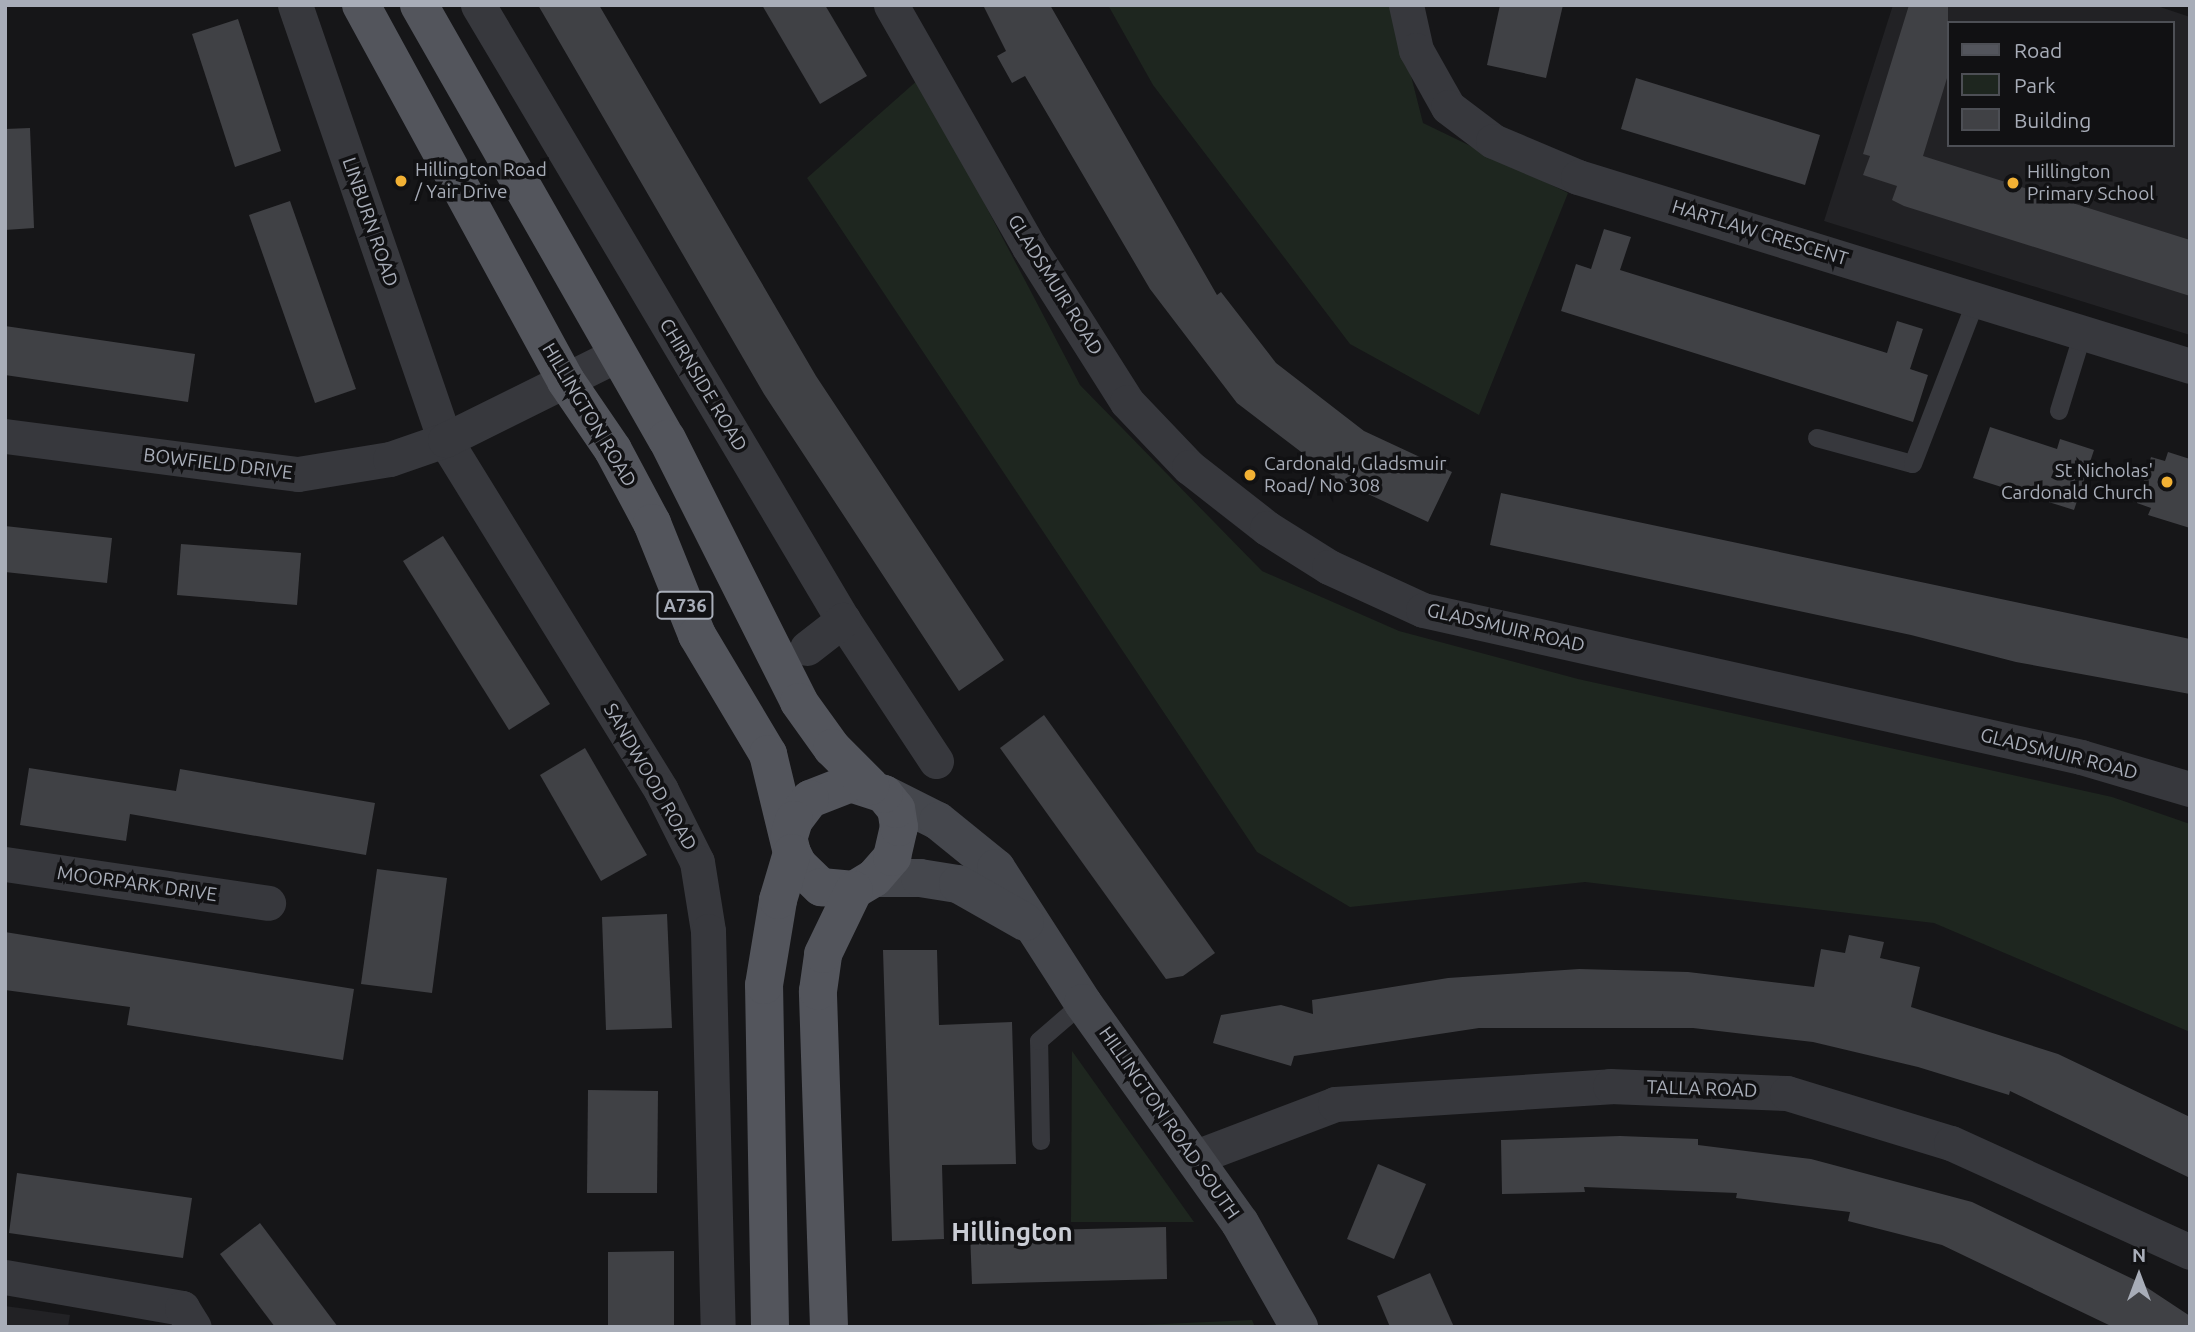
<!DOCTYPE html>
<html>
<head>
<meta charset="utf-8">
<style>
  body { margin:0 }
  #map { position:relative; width:2195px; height:1332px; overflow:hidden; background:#161618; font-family:Ubuntu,sans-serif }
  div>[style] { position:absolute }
  .built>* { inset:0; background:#222225 }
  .green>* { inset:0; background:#1e261f }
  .building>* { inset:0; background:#404145 }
  .lane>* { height:18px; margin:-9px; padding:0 9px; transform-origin:9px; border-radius:9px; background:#37383d }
  .street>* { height:35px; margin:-17.5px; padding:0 17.5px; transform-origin:17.5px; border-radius:17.5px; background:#37383d }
  .secondary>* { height:38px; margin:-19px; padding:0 19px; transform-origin:19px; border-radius:19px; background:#45474d }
  .primary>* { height:38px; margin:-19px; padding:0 19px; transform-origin:19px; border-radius:19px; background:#53555c }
  .dots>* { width:19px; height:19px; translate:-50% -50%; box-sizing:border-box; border:4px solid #111113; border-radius:50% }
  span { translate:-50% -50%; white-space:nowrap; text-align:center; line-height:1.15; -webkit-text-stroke:7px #111113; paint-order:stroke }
  .shield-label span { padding:2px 5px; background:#111113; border:2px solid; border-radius:5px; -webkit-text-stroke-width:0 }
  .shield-label { font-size:18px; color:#a8adb8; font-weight:700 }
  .poi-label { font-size:19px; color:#a8adb8 }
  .left { translate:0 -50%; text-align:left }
  .right { translate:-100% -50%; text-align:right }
  .street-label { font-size:19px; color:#a8adb8 }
  .district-label { font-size:26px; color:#c9ccd4; font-weight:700 }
  .frame { position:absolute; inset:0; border:7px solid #a8adb8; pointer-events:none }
  .legend { position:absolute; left:1947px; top:21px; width:228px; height:126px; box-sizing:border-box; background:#111113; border:2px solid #4d4f55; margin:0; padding:9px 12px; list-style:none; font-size:21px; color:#a8adb8 }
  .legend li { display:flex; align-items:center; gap:14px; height:35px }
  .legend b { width:35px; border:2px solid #4d4f55 }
  .north { position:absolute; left:2104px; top:1241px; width:70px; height:70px; -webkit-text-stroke:5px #111113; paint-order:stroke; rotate:0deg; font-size:19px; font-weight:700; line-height:28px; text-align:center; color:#a8adb8 }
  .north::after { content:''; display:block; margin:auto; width:24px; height:32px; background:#a8adb8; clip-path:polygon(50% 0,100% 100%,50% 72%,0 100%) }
</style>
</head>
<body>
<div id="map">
  <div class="built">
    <div style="clip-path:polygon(evenodd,1893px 5px,2154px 5px,2190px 17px,2190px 335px,1824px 221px,1893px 5px,1948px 23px,2172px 23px,2172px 145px,1948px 145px,1948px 23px)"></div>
    <div style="clip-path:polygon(5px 1306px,70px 1315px,68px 1327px,5px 1327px)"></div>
  </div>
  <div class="green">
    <div style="clip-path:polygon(1108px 5px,1393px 5px,1423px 123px,1568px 193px,1479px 415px,1350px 344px,1153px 85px)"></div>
    <div style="clip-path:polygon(919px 79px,1080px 385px,1262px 571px,1399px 631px,1578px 679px,2112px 797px,2190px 824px,2190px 1032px,1934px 923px,1585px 882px,1350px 907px,1257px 852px,807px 178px)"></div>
    <div style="clip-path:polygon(1072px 1051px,1194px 1222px,1071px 1222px)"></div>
    <div style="clip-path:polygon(1252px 1320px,1255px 1327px,1097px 1327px)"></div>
  </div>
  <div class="building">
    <div style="clip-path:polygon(538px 5px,599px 5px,816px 376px,1004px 660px,959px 691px,764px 394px)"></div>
    <div style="clip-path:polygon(762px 5px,825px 5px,867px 76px,820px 104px)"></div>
    <div style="clip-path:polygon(983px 5px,1050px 5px,1217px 295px,1221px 292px,1276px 363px,1364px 431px,1452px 472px,1428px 522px,1338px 480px,1237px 403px,1150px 289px,1025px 76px,1012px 83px,997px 56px,1006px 51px)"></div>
    <div style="clip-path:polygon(1500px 5px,1563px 5px,1546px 78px,1487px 65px)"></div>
    <div style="clip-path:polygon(1909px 5px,1948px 5px,1948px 75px,1923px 156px,2190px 240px,2190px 296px,1904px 206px,1892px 200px,1897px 186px,1863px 175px,1870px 156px,1863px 154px)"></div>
    <div style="clip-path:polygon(238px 19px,281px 151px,235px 167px,192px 34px)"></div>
    <div style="clip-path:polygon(1636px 78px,1820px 135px,1805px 185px,1621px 129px)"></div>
    <div style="clip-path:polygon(30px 128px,34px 228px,5px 230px,5px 129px)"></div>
    <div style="clip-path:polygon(290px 201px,356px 389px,315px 403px,249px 215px)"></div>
    <div style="clip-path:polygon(1604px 229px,1631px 237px,1620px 270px,1887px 353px,1897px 321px,1923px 329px,1910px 369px,1928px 375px,1913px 422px,1561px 311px,1576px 264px,1591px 269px)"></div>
    <div style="clip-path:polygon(5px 326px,195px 354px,188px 402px,5px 375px)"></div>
    <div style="clip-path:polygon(1990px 427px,2057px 449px,2060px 439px,2094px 450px,2074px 510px,1973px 478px)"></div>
    <div style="clip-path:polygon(2168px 452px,2190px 459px,2190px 528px,2148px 515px,2151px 508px,2137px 503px,2151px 457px,2165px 461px)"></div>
    <div style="clip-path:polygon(1501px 493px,2190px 639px,2190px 694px,2016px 662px,1911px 635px,1490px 545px)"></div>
    <div style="clip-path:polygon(5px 526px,112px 538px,107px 583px,5px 572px)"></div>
    <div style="clip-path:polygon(443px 536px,550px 704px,509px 730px,403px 561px)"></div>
    <div style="clip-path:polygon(181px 544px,301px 553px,297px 605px,177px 595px)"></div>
    <div style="clip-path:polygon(1044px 715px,1215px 953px,1183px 976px,1166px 979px,1000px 748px)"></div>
    <div style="clip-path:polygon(585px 748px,647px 855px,601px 881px,540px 775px)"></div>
    <div style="clip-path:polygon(29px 768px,176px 791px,180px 769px,375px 803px,366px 855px,130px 814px,126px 841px,20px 825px)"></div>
    <div style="clip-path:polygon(377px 869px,447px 878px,432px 993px,361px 984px)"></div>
    <div style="clip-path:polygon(667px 914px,672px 1028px,606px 1030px,602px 917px)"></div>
    <div style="clip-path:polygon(5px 932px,354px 989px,343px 1060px,127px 1025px,130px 1007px,5px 990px)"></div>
    <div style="clip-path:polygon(1849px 935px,1884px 942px,1880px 958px,1920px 967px,1911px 1007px,2058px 1054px,2190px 1117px,2190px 1178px,2010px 1091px,2009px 1095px,1918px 1067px,1813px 1042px,1693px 1028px,1479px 1028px,1294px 1056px,1291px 1066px,1213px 1043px,1221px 1015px,1281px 1005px,1313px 1014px,1312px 1000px,1448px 978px,1579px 969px,1688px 972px,1814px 987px,1821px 949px,1845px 953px)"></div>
    <div style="clip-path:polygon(883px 950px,937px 950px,939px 1025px,1012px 1022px,1016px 1164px,942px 1165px,944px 1239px,892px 1241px)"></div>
    <div style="clip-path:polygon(588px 1090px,658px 1091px,657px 1193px,587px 1193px)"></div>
    <div style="clip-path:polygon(1620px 1136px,1698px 1139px,1698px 1145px,1811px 1159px,1972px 1202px,2137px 1281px,2190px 1316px,2190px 1327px,2113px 1327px,1942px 1245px,1848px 1221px,1850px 1212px,1736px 1198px,1737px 1193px,1584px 1187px,1585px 1192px,1502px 1194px,1501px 1140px)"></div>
    <div style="clip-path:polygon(1378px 1164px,1426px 1184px,1394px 1259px,1347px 1239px)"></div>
    <div style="clip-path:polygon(17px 1173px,192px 1198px,183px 1258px,9px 1233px)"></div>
    <div style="clip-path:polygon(260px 1223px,338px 1327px,275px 1327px,220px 1254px)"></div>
    <div style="clip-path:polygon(1166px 1227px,1167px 1279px,972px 1284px,970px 1232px)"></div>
    <div style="clip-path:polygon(674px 1251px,674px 1327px,608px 1327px,608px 1252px)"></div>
    <div style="clip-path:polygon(1430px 1273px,1454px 1327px,1390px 1327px,1377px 1296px)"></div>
  </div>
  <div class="lane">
    <div style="left:2059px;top:411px;width:82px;rotate:-72.9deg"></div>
    <div style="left:1817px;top:438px;width:99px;rotate:15.2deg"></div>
    <div style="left:1913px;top:464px;width:175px;rotate:-68.9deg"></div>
    <div style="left:1041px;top:1141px;width:100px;rotate:-91.1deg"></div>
    <div style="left:1039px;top:1041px;width:58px;rotate:-40.8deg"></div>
  </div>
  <div class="street">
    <div style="left:295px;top:5px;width:460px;rotate:71deg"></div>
    <div style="left:445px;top:440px;width:411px;rotate:58.3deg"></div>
    <div style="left:661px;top:790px;width:80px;rotate:63.4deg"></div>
    <div style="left:697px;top:862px;width:70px;rotate:80.9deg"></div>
    <div style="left:708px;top:931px;width:396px;rotate:88.6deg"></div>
    <div style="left:478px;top:5px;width:715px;rotate:59.31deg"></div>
    <div style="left:843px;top:620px;width:169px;rotate:56.6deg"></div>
    <div style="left:891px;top:5px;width:279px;rotate:60.3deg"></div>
    <div style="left:1029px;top:247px;width:183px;rotate:57.7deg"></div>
    <div style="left:1127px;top:402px;width:90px;rotate:46.4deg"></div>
    <div style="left:1189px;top:467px;width:99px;rotate:38deg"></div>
    <div style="left:1267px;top:528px;width:73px;rotate:32.2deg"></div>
    <div style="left:1329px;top:567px;width:103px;rotate:24.6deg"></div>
    <div style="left:1423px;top:610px;width:674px;rotate:12.59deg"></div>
    <div style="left:2081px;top:757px;width:114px;rotate:16.4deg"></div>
    <div style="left:1406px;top:5px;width:46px;rotate:77.5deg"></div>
    <div style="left:1416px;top:50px;width:65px;rotate:60.7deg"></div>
    <div style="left:1448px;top:107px;width:56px;rotate:37.1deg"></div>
    <div style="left:1493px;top:141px;width:92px;rotate:23deg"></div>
    <div style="left:1578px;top:177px;width:641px;rotate:17.16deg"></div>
    <div style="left:5px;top:436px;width:295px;rotate:7.4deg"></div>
    <div style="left:298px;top:474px;width:93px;rotate:-9.3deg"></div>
    <div style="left:390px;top:459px;width:58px;rotate:-19.1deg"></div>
    <div style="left:445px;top:440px;width:191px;rotate:-26.4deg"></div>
    <div style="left:807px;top:648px;width:46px;rotate:-37.9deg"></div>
    <div style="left:5px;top:864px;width:266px;rotate:8.4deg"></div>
    <div style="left:1193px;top:1158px;width:152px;rotate:-20.8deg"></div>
    <div style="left:1335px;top:1104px;width:276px;rotate:-3.7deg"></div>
    <div style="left:1610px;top:1086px;width:177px;rotate:2.3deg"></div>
    <div style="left:1787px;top:1093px;width:171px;rotate:17deg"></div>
    <div style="left:1951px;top:1143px;width:263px;rotate:24.5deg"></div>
    <div style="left:5px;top:1277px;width:180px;rotate:9.9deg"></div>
    <div style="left:182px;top:1308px;width:22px;rotate:58deg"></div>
  </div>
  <div class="secondary">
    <div style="left:884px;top:794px;width:60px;rotate:26.6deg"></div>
    <div style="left:938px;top:821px;width:75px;rotate:39deg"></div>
    <div style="left:996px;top:868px;width:161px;rotate:57.2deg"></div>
    <div style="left:1083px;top:1003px;width:270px;rotate:54.5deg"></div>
    <div style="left:1240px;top:1223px;width:120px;rotate:60.4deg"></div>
    <div style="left:874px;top:878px;width:46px"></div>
    <div style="left:920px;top:878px;width:38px;rotate:9deg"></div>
    <div style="left:958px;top:884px;width:77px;rotate:29.6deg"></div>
  </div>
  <div class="primary">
    <div style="left:361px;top:5px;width:428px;rotate:61.4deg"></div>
    <div style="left:566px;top:381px;width:83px;rotate:55.7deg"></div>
    <div style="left:613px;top:450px;width:83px;rotate:61.9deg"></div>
    <div style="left:652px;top:523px;width:121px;rotate:68.1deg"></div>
    <div style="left:697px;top:635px;width:139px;rotate:59.2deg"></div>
    <div style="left:768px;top:754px;width:102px;rotate:76.4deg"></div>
    <div style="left:792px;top:853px;width:13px;rotate:63deg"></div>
    <div style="left:798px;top:865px;width:32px;rotate:44deg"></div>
    <div style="left:821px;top:887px;width:33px;rotate:5deg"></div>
    <div style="left:854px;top:890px;width:23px;rotate:-31deg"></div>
    <div style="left:874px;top:878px;width:28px;rotate:-49deg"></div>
    <div style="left:892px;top:857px;width:31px;rotate:-77deg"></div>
    <div style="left:899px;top:827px;width:18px;rotate:-99deg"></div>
    <div style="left:896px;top:809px;width:19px;rotate:-129deg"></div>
    <div style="left:884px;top:794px;width:35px;rotate:-162deg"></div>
    <div style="left:851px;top:783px;width:44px;rotate:158.7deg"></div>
    <div style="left:810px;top:799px;width:26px;rotate:127deg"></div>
    <div style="left:794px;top:820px;width:17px;rotate:107deg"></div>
    <div style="left:419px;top:5px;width:500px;rotate:60.3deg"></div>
    <div style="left:667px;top:439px;width:294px;rotate:63.3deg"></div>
    <div style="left:799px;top:702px;width:57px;rotate:54.3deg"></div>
    <div style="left:832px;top:748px;width:54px;rotate:45deg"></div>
    <div style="left:770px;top:1327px;width:342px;rotate:-91deg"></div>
    <div style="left:764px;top:985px;width:86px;rotate:-80.6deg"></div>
    <div style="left:778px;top:900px;width:49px;rotate:-73.4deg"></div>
    <div style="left:829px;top:1327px;width:336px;rotate:-91.9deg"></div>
    <div style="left:818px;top:991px;width:37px;rotate:-82deg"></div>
    <div style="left:823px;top:954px;width:71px;rotate:-64.2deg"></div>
  </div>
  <div class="dots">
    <div style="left:401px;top:181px;background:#f2b134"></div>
    <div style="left:2013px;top:183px;background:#f2b134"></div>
    <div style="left:1250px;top:475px;background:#f2b134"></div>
    <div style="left:2167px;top:482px;background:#f2b134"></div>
  </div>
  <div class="shield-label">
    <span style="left:685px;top:605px">A736</span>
  </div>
  <div class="poi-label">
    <span class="left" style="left:415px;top:181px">Hillington Road<br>/ Yair Drive</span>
    <span class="left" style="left:2027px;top:183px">Hillington<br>Primary School</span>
    <span class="left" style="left:1264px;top:475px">Cardonald, Gladsmuir<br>Road/ No 308</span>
    <span class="right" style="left:2153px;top:482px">St Nicholas'<br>Cardonald Church</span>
  </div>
  <div class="street-label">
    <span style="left:370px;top:222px;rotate:71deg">LINBURN ROAD</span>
    <span style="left:1760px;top:233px;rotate:17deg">HARTLAW CRESCENT</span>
    <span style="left:1055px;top:285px;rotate:58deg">GLADSMUIR ROAD</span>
    <span style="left:703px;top:385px;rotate:59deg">CHIRNSIDE ROAD</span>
    <span style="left:589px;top:415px;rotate:59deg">HILLINGTON ROAD</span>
    <span style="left:218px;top:464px;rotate:7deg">BOWFIELD DRIVE</span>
    <span style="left:1506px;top:628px;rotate:13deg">GLADSMUIR ROAD</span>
    <span style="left:2059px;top:754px;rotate:14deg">GLADSMUIR ROAD</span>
    <span style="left:650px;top:777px;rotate:60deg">SANDWOOD ROAD</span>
    <span style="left:137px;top:884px;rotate:8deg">MOORPARK DRIVE</span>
    <span style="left:1702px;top:1089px;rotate:2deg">TALLA ROAD</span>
    <span style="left:1169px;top:1123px;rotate:55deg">HILLINGTON ROAD SOUTH</span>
  </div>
  <div class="district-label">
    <span style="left:1012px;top:1232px">Hillington</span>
  </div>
  <div class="frame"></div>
  <ul class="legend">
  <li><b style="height:9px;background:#53555c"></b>Road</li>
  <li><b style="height:19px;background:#1e261f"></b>Park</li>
  <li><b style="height:19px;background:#404145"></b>Building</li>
  </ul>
  <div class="north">N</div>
</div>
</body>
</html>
